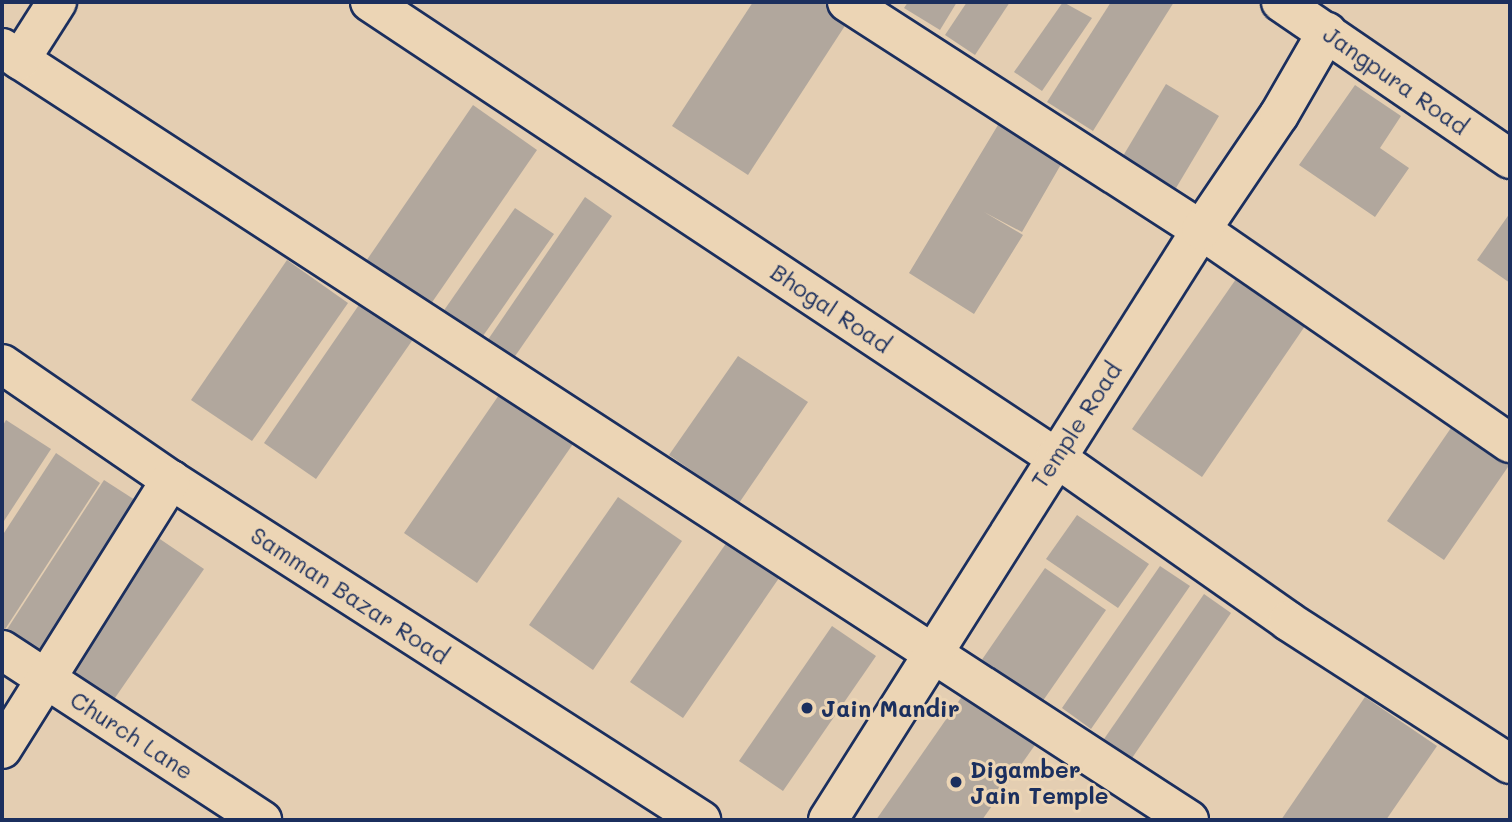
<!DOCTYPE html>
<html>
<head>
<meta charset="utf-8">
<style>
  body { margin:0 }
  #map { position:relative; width:1512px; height:822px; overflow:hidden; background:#e4ceb2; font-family:Mali,sans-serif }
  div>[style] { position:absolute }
  .building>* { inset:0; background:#b1a79d }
  .roads { filter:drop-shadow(2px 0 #1b2f5e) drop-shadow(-2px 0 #1b2f5e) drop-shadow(0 2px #1b2f5e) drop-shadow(0 -2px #1b2f5e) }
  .minor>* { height:38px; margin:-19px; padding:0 19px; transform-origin:19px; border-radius:19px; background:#ecd5b5 }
  .dots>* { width:19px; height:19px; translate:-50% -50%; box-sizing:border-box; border:4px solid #ecd5b5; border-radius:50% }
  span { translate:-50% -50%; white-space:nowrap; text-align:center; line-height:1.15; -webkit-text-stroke:6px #ecd5b5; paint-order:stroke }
  .street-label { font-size:23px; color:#1b2f5e }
  .poi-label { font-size:23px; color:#1b2f5e; font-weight:700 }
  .left { translate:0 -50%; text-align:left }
  .frame { position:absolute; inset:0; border:4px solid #1b2f5e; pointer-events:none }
</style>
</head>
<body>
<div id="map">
  <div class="building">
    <div style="clip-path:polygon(753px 2px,824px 2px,850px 18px,748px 175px,672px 126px)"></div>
    <div style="clip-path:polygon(908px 2px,957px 2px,940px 30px,904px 8px)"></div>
    <div style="clip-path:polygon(967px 2px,1010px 2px,975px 55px,945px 35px)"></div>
    <div style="clip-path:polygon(1063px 2px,1092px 18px,1042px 91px,1014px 72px)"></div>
    <div style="clip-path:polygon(1111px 2px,1174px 2px,1093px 131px,1047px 102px)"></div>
    <div style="clip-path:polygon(1166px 84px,1219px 116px,1176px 188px,1123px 156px)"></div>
    <div style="clip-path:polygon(1355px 85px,1401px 116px,1380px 148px,1409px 168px,1375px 217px,1299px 165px)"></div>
    <div style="clip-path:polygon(473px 105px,537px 150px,424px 314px,360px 270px)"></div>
    <div style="clip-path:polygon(1007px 110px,1071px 147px,1022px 232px,984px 212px,1023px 235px,974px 314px,909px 273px)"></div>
    <div style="clip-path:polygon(585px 197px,612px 216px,511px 362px,485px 344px)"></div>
    <div style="clip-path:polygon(515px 208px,554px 234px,476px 346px,438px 319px)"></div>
    <div style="clip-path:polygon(1510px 213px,1510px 283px,1477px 260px)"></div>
    <div style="clip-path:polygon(287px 260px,348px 303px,252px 441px,191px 400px)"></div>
    <div style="clip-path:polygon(1236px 279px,1305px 326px,1202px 477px,1132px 429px)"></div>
    <div style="clip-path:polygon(363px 299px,416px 335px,316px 479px,264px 443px)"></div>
    <div style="clip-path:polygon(738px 356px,808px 402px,739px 503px,669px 455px)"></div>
    <div style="clip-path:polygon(501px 392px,575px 441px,477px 583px,404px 533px)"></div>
    <div style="clip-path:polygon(6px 420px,51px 449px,2px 524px,2px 427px)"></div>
    <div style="clip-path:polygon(1453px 425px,1510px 464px,1444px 560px,1387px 521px)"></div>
    <div style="clip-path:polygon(56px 453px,100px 483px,2px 634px,2px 536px)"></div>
    <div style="clip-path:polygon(104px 480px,149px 509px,48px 663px,4px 634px)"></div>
    <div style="clip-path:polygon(618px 497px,682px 541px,593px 670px,529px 625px)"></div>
    <div style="clip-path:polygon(1077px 515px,1149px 564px,1118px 608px,1046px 559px)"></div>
    <div style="clip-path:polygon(154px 535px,204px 569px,108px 708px,58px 674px)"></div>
    <div style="clip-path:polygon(727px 542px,779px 578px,683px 718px,630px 682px)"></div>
    <div style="clip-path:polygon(1160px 566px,1190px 586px,1091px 729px,1062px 708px)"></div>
    <div style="clip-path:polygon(1045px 568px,1106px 610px,1040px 705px,979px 664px)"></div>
    <div style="clip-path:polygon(1204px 594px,1231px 613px,1130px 761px,1102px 742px)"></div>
    <div style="clip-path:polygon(832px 626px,876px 656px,783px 791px,739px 761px)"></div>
    <div style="clip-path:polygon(963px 695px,1035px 745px,982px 820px,876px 820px)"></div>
    <div style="clip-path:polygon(1365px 697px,1437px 746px,1386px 820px,1281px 820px)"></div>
  </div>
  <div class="roads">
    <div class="minor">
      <div style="left:370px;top:2px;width:822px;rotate:33.59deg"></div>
      <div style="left:1055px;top:457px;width:285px;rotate:35.1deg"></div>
      <div style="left:1288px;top:621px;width:264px;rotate:32.8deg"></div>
      <div style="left:847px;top:2px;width:421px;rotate:32.8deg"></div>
      <div style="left:1201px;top:230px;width:375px;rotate:34.6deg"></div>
      <div style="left:1281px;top:2px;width:278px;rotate:34.4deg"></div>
      <div style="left:2px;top:48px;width:1416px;rotate:33.04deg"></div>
      <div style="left:20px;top:60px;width:69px;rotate:-57.5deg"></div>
      <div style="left:2px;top:364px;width:205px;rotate:34.5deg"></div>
      <div style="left:171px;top:480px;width:630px;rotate:32.68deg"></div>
      <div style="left:2px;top:650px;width:311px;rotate:33.2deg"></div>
      <div style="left:2px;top:749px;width:318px;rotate:-57.9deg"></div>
      <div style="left:828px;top:820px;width:698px;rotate:-57.7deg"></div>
      <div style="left:1201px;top:230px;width:139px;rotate:-55.9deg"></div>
      <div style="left:1279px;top:115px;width:96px;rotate:-60deg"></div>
    </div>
  </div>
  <div class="dots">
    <div style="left:807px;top:708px;background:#1b2f5e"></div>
    <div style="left:956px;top:782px;background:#1b2f5e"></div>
  </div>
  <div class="street-label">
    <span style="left:1396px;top:80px;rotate:35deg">Jangpura Road</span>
    <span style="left:831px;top:308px;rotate:34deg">Bhogal Road</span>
    <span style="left:1076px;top:425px;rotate:-57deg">Temple Road</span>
    <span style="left:350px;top:595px;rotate:33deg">Samman Bazar Road</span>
    <span style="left:132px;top:735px;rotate:33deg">Church Lane</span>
  </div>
  <div class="poi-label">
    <span class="left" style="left:821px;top:708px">Jain Mandir</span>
    <span class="left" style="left:970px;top:782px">Digamber<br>Jain Temple</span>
  </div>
  <div class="frame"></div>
</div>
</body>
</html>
